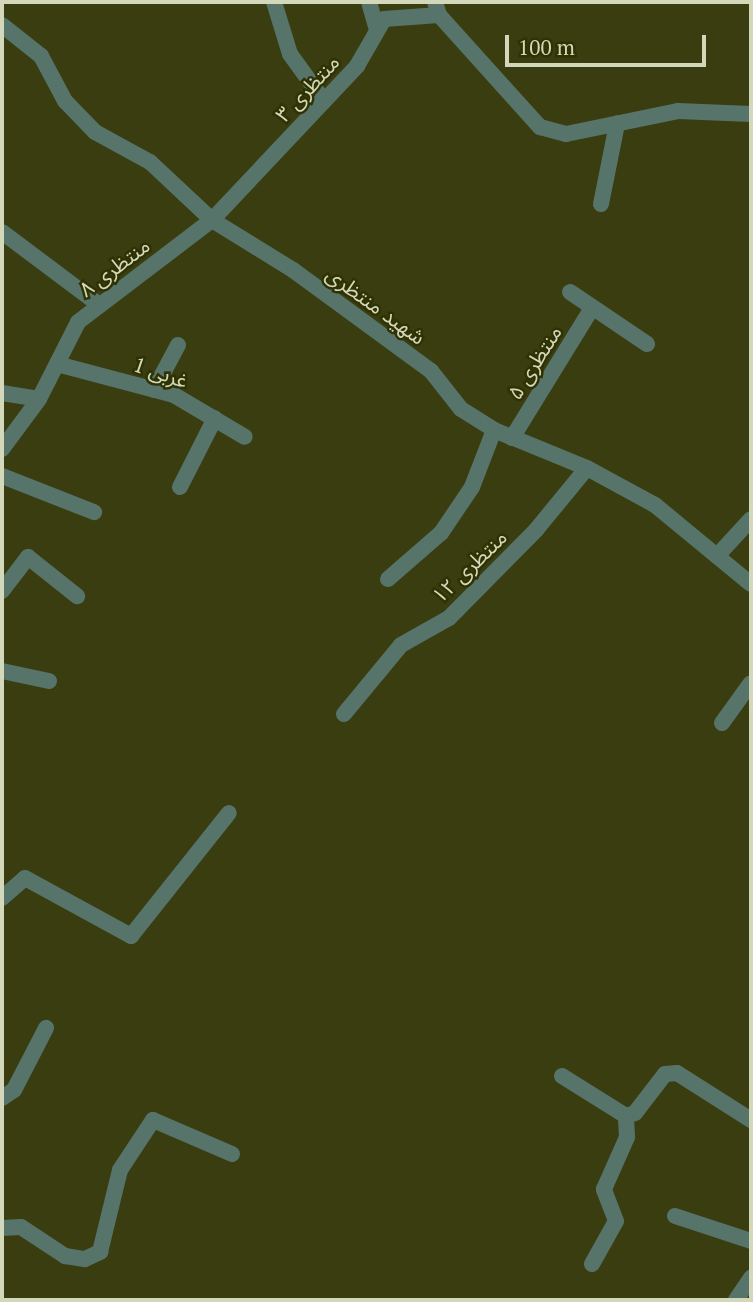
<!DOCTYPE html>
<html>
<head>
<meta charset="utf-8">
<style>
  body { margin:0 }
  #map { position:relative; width:753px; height:1302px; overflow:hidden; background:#393d10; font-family:"PT Serif","Noto Sans Arabic",serif }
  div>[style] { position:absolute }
  .minor>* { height:16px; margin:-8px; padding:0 8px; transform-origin:8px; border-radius:8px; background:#57746b }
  span { translate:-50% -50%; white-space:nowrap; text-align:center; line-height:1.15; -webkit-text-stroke:5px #2f3304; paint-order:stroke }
  .street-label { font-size:21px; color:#d4d8ba }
  .frame { position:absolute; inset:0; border:4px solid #d4d8ba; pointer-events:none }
  .scale { position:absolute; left:505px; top:35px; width:201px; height:32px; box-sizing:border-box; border:4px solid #d4d8ba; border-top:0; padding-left:9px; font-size:21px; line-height:24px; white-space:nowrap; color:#d4d8ba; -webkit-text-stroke:5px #2f3304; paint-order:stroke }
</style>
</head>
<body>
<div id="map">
  <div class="minor">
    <div style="left:274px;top:2px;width:54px;rotate:72.9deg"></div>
    <div style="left:290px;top:54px;width:58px;rotate:54.1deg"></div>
    <div style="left:369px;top:2px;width:26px;rotate:74deg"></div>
    <div style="left:435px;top:2px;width:14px;rotate:73deg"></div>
    <div style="left:439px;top:15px;width:151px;rotate:48deg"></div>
    <div style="left:540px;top:127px;width:27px;rotate:15deg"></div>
    <div style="left:566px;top:134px;width:114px;rotate:-11.6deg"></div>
    <div style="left:678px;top:111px;width:73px;rotate:2.4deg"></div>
    <div style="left:2px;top:25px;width:50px;rotate:38.5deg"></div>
    <div style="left:41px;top:56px;width:51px;rotate:61.9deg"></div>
    <div style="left:65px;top:101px;width:43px;rotate:45.9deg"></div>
    <div style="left:95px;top:132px;width:63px;rotate:28.6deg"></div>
    <div style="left:150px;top:162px;width:85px;rotate:43.1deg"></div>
    <div style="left:212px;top:220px;width:95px;rotate:31.7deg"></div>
    <div style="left:293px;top:270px;width:171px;rotate:36.2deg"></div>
    <div style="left:431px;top:371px;width:48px;rotate:51.7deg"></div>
    <div style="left:461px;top:409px;width:39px;rotate:32deg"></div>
    <div style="left:494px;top:430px;width:100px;rotate:22.2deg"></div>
    <div style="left:587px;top:468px;width:77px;rotate:28.6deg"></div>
    <div style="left:655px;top:505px;width:124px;rotate:39.5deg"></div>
    <div style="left:601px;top:204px;width:82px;rotate:-78.7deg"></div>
    <div style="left:2px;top:232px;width:119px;rotate:36.8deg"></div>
    <div style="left:570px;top:292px;width:93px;rotate:34deg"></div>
    <div style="left:57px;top:364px;width:121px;rotate:14.8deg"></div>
    <div style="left:174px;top:395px;width:82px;rotate:30.6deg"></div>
    <div style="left:154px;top:390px;width:51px;rotate:-61.9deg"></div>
    <div style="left:2px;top:393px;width:37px;rotate:9deg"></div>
    <div style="left:512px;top:438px;width:153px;rotate:-58.4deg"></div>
    <div style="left:2px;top:449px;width:62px;rotate:-53.5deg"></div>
    <div style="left:39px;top:399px;width:86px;rotate:-63.1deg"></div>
    <div style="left:78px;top:322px;width:168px;rotate:-37.3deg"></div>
    <div style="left:212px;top:220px;width:212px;rotate:-46.7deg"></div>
    <div style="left:357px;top:66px;width:54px;rotate:-60.1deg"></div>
    <div style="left:384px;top:19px;width:55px;rotate:-4.2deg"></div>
    <div style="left:2px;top:476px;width:99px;rotate:21.4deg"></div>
    <div style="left:180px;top:487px;width:77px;rotate:-63.1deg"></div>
    <div style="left:717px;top:556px;width:50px;rotate:-47.4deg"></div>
    <div style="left:388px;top:579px;width:70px;rotate:-41deg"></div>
    <div style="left:441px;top:533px;width:55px;rotate:-56deg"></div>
    <div style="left:472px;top:487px;width:61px;rotate:-68.9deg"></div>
    <div style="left:2px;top:591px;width:43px;rotate:-52.6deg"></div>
    <div style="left:28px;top:557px;width:63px;rotate:38.5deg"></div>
    <div style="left:2px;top:671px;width:48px;rotate:12deg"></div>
    <div style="left:344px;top:714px;width:89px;rotate:-50.4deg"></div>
    <div style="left:401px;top:645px;width:55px;rotate:-29.4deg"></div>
    <div style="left:449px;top:618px;width:124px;rotate:-45.3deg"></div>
    <div style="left:536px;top:530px;width:80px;rotate:-50.6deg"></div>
    <div style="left:722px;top:723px;width:49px;rotate:-54.1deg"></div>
    <div style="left:2px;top:898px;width:30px;rotate:-41deg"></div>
    <div style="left:25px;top:878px;width:121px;rotate:28.7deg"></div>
    <div style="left:131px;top:936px;width:157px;rotate:-51.5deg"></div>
    <div style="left:562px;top:1076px;width:75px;rotate:32deg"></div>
    <div style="left:626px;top:1116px;width:9px;rotate:-18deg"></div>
    <div style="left:635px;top:1113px;width:49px;rotate:-52.4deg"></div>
    <div style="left:665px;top:1074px;width:12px;rotate:-5deg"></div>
    <div style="left:677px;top:1073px;width:88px;rotate:32.4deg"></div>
    <div style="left:2px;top:1098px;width:14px;rotate:-34deg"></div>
    <div style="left:14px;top:1090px;width:70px;rotate:-62.7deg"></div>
    <div style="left:675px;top:1216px;width:80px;rotate:18.2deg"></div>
    <div style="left:2px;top:1228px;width:19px;rotate:-3deg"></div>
    <div style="left:21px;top:1227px;width:53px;rotate:33.4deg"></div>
    <div style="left:65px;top:1256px;width:20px;rotate:9deg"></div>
    <div style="left:85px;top:1259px;width:17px;rotate:-25deg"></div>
    <div style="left:100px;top:1252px;width:84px;rotate:-76.3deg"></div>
    <div style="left:120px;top:1170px;width:60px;rotate:-56.6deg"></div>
    <div style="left:153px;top:1120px;width:86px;rotate:23.3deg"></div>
    <div style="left:592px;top:1264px;width:49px;rotate:-60.8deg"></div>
    <div style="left:616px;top:1221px;width:34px;rotate:-111deg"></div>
    <div style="left:604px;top:1189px;width:57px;rotate:-66.1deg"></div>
    <div style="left:627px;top:1137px;width:21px;rotate:-93deg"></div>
    <div style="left:736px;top:1300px;width:27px;rotate:-56deg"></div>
  </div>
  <div class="street-label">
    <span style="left:307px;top:88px;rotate:-47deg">منتظری ۳</span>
    <span style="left:114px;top:267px;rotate:-37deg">منتظری ۸</span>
    <span style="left:376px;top:305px;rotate:36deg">شهید منتظری</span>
    <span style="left:534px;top:362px;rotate:-58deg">منتظری ۵</span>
    <span style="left:161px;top:372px;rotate:19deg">غربی 1</span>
    <span style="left:469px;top:566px;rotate:-44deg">منتظری ۱۲</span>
  </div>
  <div class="frame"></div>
  <div class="scale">100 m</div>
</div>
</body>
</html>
